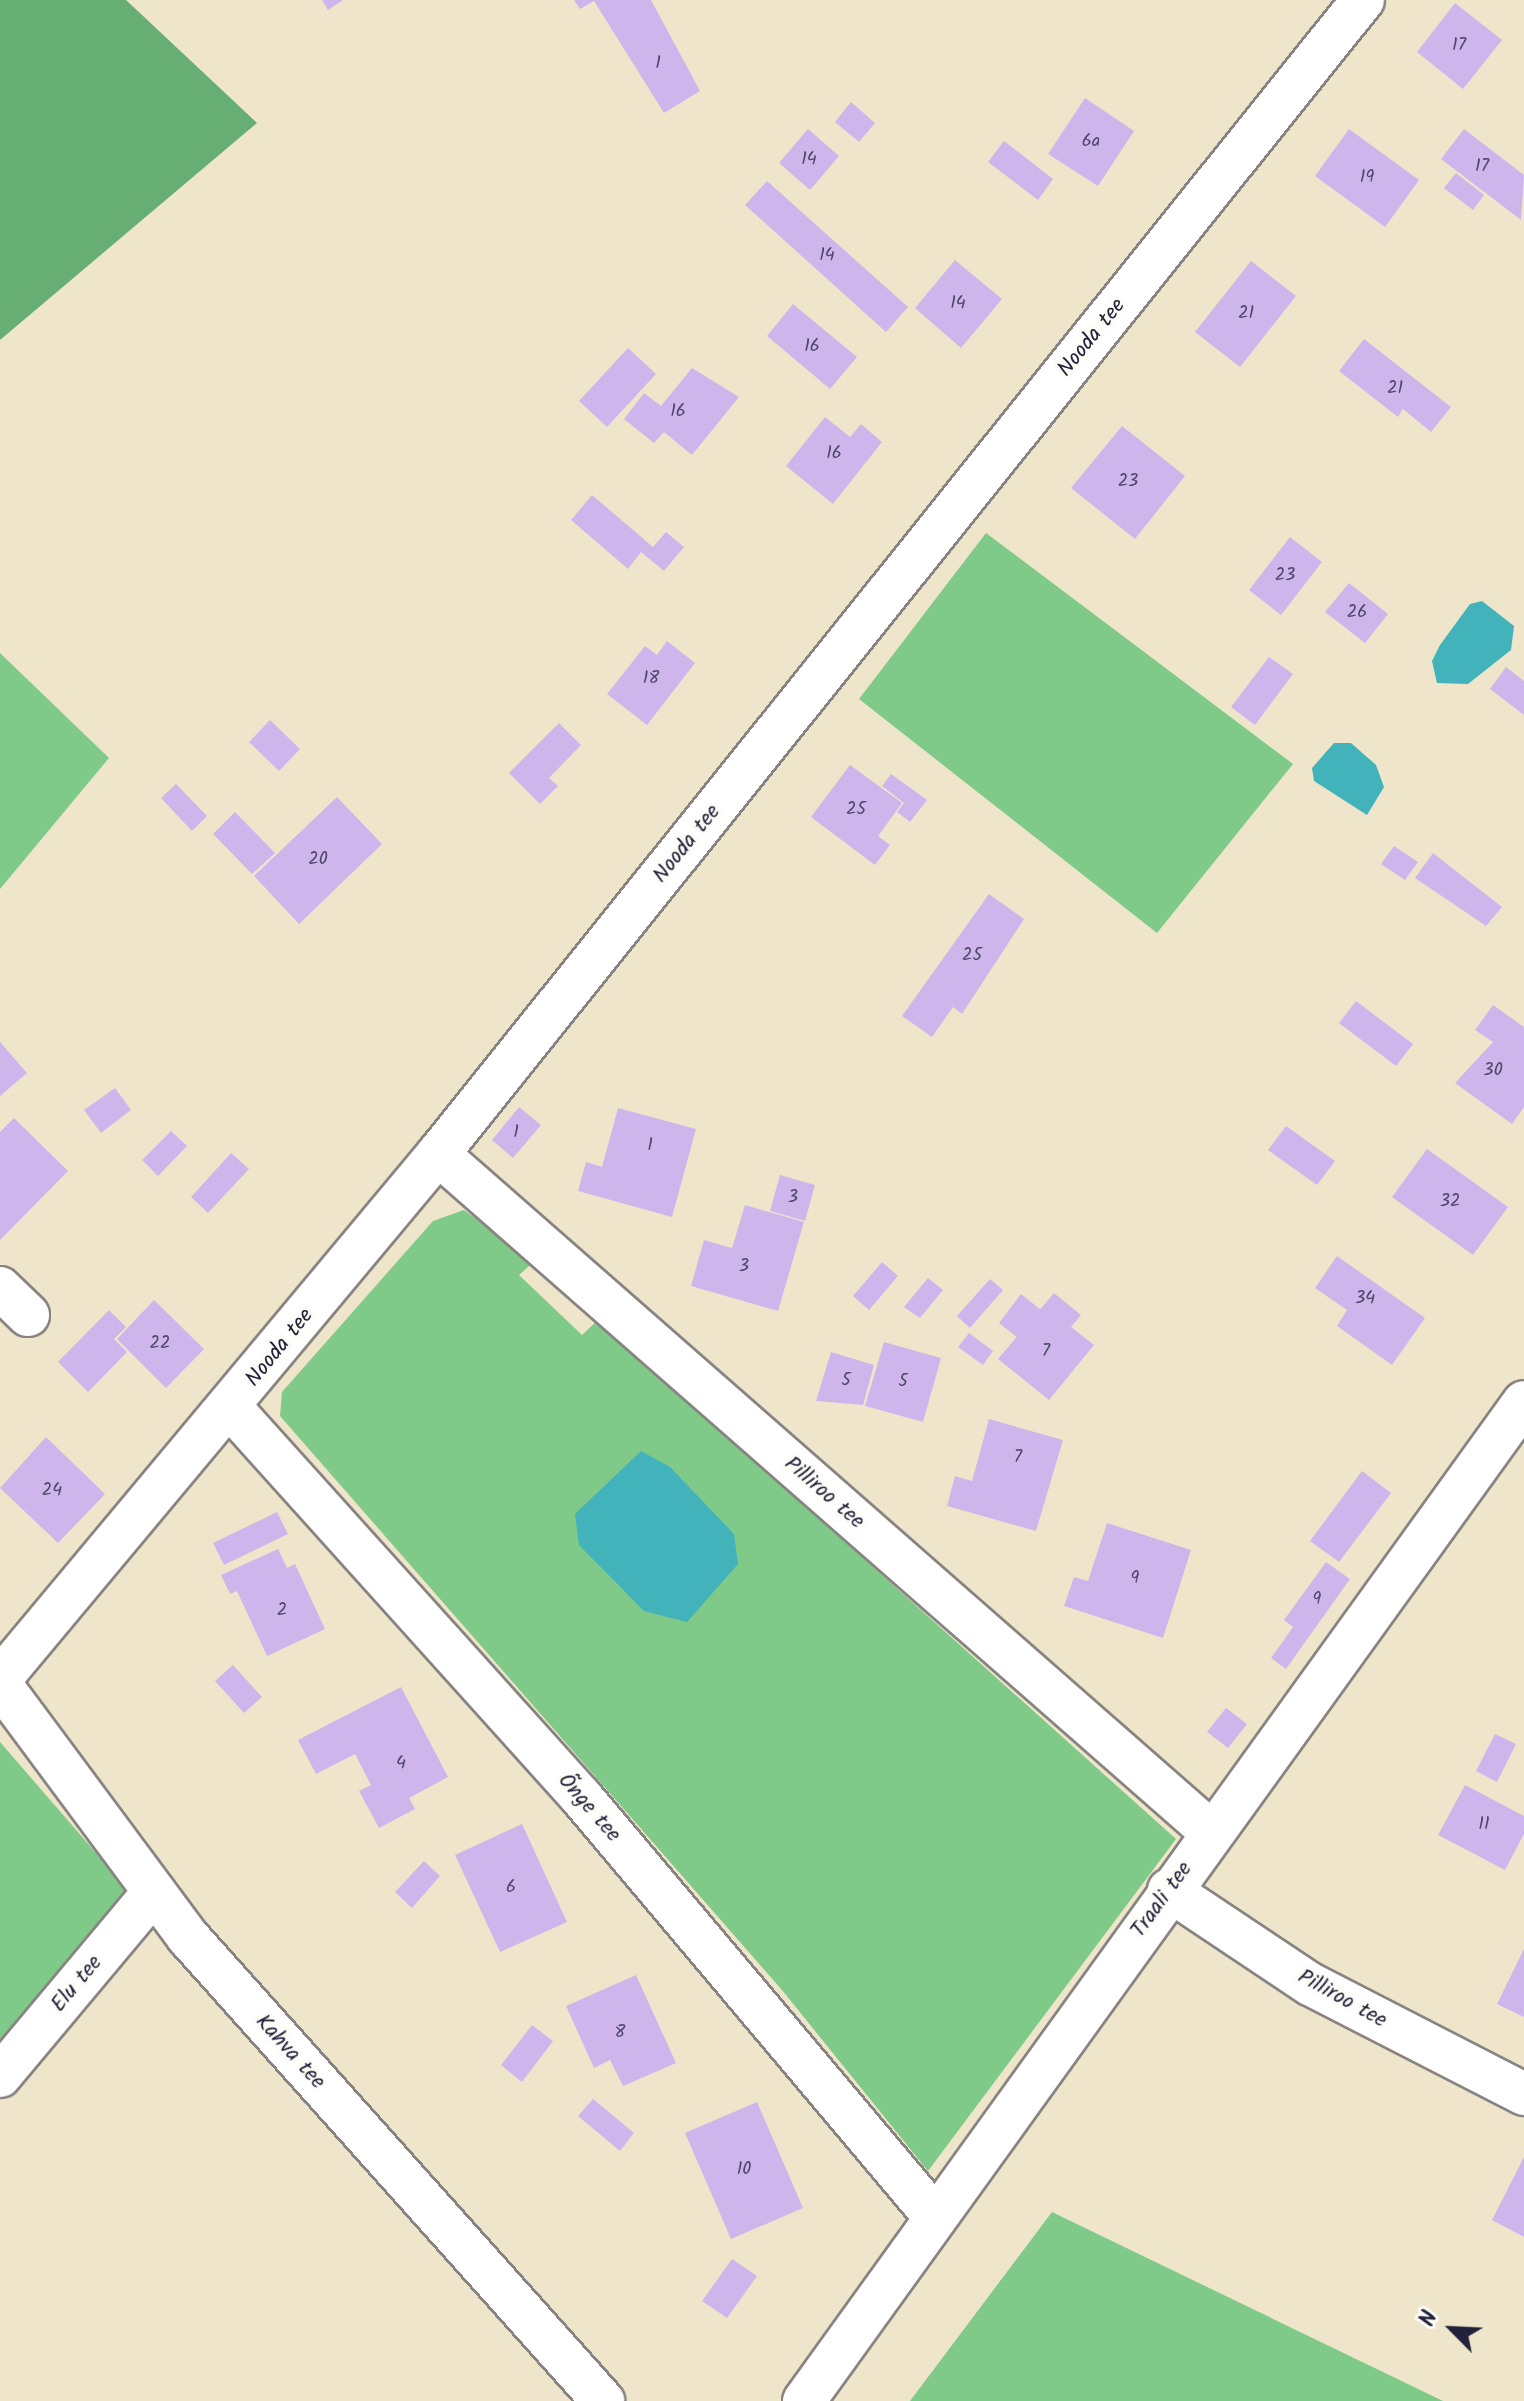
<!DOCTYPE html>
<html>
<head>
<meta charset="utf-8">
<style>
  body { margin:0 }
  #map { position:relative; width:1524px; height:2401px; overflow:hidden; background:#efe5ca; font-family:Kalam,sans-serif }
  div>[style] { position:absolute }
  .green>* { inset:0; background:#7fca88 }
  .forest>* { inset:0; background:#67ae74 }
  .water>* { inset:0; background:#42b2bb }
  .building>* { inset:0; background:#ceb6ed }
  .roads { filter:drop-shadow(2px 0 #888482) drop-shadow(-2px 0 #888482) drop-shadow(0 2px #888482) drop-shadow(0 -2px #888482) }
  .minor>* { height:42px; margin:-21px; padding:0 21px; transform-origin:21px; border-radius:21px; background:#fff }
  span { translate:-50% -50%; white-space:nowrap; text-align:center; line-height:1.15; -webkit-text-stroke:8px #fdfcf7; paint-order:stroke }
  .number-label { font-size:18px; color:#4d4768 }
  .number-label span { -webkit-text-stroke-width:0 }
  .street-label { font-size:22px; color:#22223b }
  .north { position:absolute; left:1412px; top:2289px; width:80px; height:80px; -webkit-text-stroke:6px #fdfcf7; paint-order:stroke; rotate:294deg; font-size:22px; font-weight:700; line-height:32px; text-align:center; color:#22223b }
  .north::after { content:''; display:block; margin:auto; width:28px; height:36px; background:#22223b; clip-path:polygon(50% 0,100% 100%,50% 72%,0 100%) }
</style>
</head>
<body>
<div id="map">
  <div class="green">
    <div style="clip-path:polygon(986px 533px,1293px 764px,1157px 933px,859px 699px)"></div>
    <div style="clip-path:polygon(0 653px,109px 758px,0 889px)"></div>
    <div style="clip-path:polygon(464px 1210px,535px 1261px,519px 1275px,582px 1335px,598px 1320px,1176px 1839px,928px 2171px,782px 1990px,280px 1416px,282px 1392px,433px 1221px)"></div>
    <div style="clip-path:polygon(0 1742px,129px 1891px,0 2044px)"></div>
    <div style="clip-path:polygon(1052px 2212px,1443px 2401px,910px 2401px)"></div>
  </div>
  <div class="forest">
    <div style="clip-path:polygon(0 0,126px 0,257px 123px,0 340px)"></div>
  </div>
  <div class="water">
    <div style="clip-path:polygon(1482px 601px,1514px 626px,1511px 650px,1468px 684px,1437px 683px,1432px 661px,1440px 645px,1470px 604px)"></div>
    <div style="clip-path:polygon(1334px 743px,1351px 743px,1376px 765px,1384px 787px,1367px 815px,1314px 781px,1312px 768px)"></div>
    <div style="clip-path:polygon(641px 1451px,670px 1467px,734px 1534px,738px 1564px,687px 1622px,644px 1611px,579px 1545px,575px 1514px)"></div>
  </div>
  <div class="building">
    <div style="clip-path:polygon(322px 0,343px 0,328px 10px)"></div>
    <div style="clip-path:polygon(574px 0,651px 0,700px 91px,664px 113px,594px 1px,580px 9px)"></div>
    <div style="clip-path:polygon(1455px 3px,1502px 40px,1463px 89px,1417px 52px)"></div>
    <div style="clip-path:polygon(1085px 98px,1134px 131px,1098px 186px,1048px 154px)"></div>
    <div style="clip-path:polygon(851px 102px,875px 123px,859px 142px,835px 122px)"></div>
    <div style="clip-path:polygon(808px 129px,839px 156px,810px 190px,779px 163px)"></div>
    <div style="clip-path:polygon(1349px 129px,1419px 180px,1385px 227px,1315px 176px)"></div>
    <div style="clip-path:polygon(1464px 129px,1524px 175px,1521px 220px,1441px 159px)"></div>
    <div style="clip-path:polygon(1004px 141px,1053px 179px,1038px 200px,988px 162px)"></div>
    <div style="clip-path:polygon(1456px 173px,1484px 195px,1473px 210px,1444px 188px)"></div>
    <div style="clip-path:polygon(767px 181px,908px 307px,886px 332px,745px 205px)"></div>
    <div style="clip-path:polygon(955px 260px,1002px 299px,961px 348px,915px 308px)"></div>
    <div style="clip-path:polygon(1251px 261px,1296px 296px,1240px 367px,1195px 332px)"></div>
    <div style="clip-path:polygon(793px 304px,857px 357px,830px 389px,767px 336px)"></div>
    <div style="clip-path:polygon(1364px 339px,1451px 407px,1431px 432px,1403px 409px,1398px 417px,1339px 371px)"></div>
    <div style="clip-path:polygon(628px 348px,656px 374px,607px 427px,579px 401px)"></div>
    <div style="clip-path:polygon(692px 368px,739px 397px,692px 455px,664px 432px,654px 443px,624px 419px,644px 393px,661px 406px)"></div>
    <div style="clip-path:polygon(825px 417px,850px 437px,861px 424px,882px 442px,833px 504px,786px 466px)"></div>
    <div style="clip-path:polygon(1122px 426px,1185px 476px,1135px 539px,1071px 488px)"></div>
    <div style="clip-path:polygon(592px 495px,653px 547px,666px 532px,684px 547px,664px 571px,641px 552px,628px 569px,571px 520px)"></div>
    <div style="clip-path:polygon(1290px 537px,1322px 562px,1281px 615px,1249px 590px)"></div>
    <div style="clip-path:polygon(1349px 583px,1388px 614px,1365px 643px,1325px 612px)"></div>
    <div style="clip-path:polygon(667px 641px,695px 663px,647px 725px,607px 694px,645px 646px,657px 655px)"></div>
    <div style="clip-path:polygon(1269px 657px,1293px 674px,1255px 725px,1231px 707px)"></div>
    <div style="clip-path:polygon(1506px 667px,1524px 681px,1524px 715px,1490px 689px)"></div>
    <div style="clip-path:polygon(270px 720px,300px 749px,279px 771px,249px 742px)"></div>
    <div style="clip-path:polygon(559px 723px,581px 745px,549px 778px,558px 786px,540px 804px,509px 773px)"></div>
    <div style="clip-path:polygon(850px 765px,902px 803px,878px 836px,890px 845px,875px 865px,811px 817px)"></div>
    <div style="clip-path:polygon(891px 774px,927px 800px,910px 822px,897px 812px,904px 803px,882px 786px)"></div>
    <div style="clip-path:polygon(176px 784px,207px 816px,192px 831px,161px 798px)"></div>
    <div style="clip-path:polygon(337px 797px,382px 844px,299px 924px,254px 876px)"></div>
    <div style="clip-path:polygon(235px 812px,275px 853px,252px 874px,213px 834px)"></div>
    <div style="clip-path:polygon(1394px 846px,1418px 862px,1405px 880px,1381px 864px)"></div>
    <div style="clip-path:polygon(1433px 853px,1502px 907px,1486px 926px,1415px 878px)"></div>
    <div style="clip-path:polygon(989px 894px,1024px 919px,962px 1014px,953px 1007px,932px 1037px,902px 1016px)"></div>
    <div style="clip-path:polygon(1356px 1001px,1413px 1044px,1396px 1066px,1339px 1023px)"></div>
    <div style="clip-path:polygon(1493px 1005px,1524px 1027px,1524px 1107px,1512px 1124px,1455px 1083px,1493px 1042px,1475px 1030px)"></div>
    <div style="clip-path:polygon(0 1042px,27px 1073px,0 1096px)"></div>
    <div style="clip-path:polygon(115px 1088px,131px 1110px,101px 1133px,84px 1110px)"></div>
    <div style="clip-path:polygon(519px 1107px,541px 1125px,513px 1158px,492px 1140px)"></div>
    <div style="clip-path:polygon(618px 1108px,696px 1129px,672px 1217px,578px 1191px,586px 1162px,602px 1167px)"></div>
    <div style="clip-path:polygon(14px 1118px,68px 1171px,0 1240px,0 1132px)"></div>
    <div style="clip-path:polygon(1286px 1126px,1335px 1161px,1317px 1185px,1268px 1150px)"></div>
    <div style="clip-path:polygon(171px 1131px,187px 1146px,158px 1176px,142px 1160px)"></div>
    <div style="clip-path:polygon(1427px 1149px,1508px 1207px,1473px 1255px,1392px 1197px)"></div>
    <div style="clip-path:polygon(231px 1153px,249px 1169px,208px 1213px,191px 1197px)"></div>
    <div style="clip-path:polygon(780px 1175px,815px 1185px,805px 1221px,770px 1211px)"></div>
    <div style="clip-path:polygon(745px 1205px,804px 1222px,778px 1311px,691px 1286px,704px 1240px,732px 1248px)"></div>
    <div style="clip-path:polygon(1337px 1256px,1425px 1318px,1392px 1365px,1337px 1326px,1347px 1310px,1315px 1288px)"></div>
    <div style="clip-path:polygon(882px 1262px,898px 1276px,869px 1310px,853px 1296px)"></div>
    <div style="clip-path:polygon(928px 1278px,943px 1290px,920px 1318px,904px 1307px)"></div>
    <div style="clip-path:polygon(990px 1279px,1003px 1290px,970px 1328px,957px 1316px)"></div>
    <div style="clip-path:polygon(1054px 1293px,1081px 1315px,1071px 1327px,1094px 1345px,1049px 1400px,998px 1359px)"></div>
    <div style="clip-path:polygon(1021px 1294px,1041px 1310px,1018px 1338px,999px 1323px)"></div>
    <div style="clip-path:polygon(154px 1300px,204px 1349px,166px 1388px,117px 1339px)"></div>
    <div style="clip-path:polygon(109px 1310px,126px 1327px,114px 1339px,127px 1352px,88px 1392px,58px 1362px)"></div>
    <div style="clip-path:polygon(969px 1333px,993px 1351px,983px 1365px,958px 1347px)"></div>
    <div style="clip-path:polygon(884px 1342px,941px 1358px,923px 1422px,865px 1406px)"></div>
    <div style="clip-path:polygon(831px 1352px,874px 1365px,863px 1405px,816px 1401px)"></div>
    <div style="clip-path:polygon(989px 1419px,1063px 1440px,1036px 1531px,947px 1506px,955px 1476px,972px 1481px)"></div>
    <div style="clip-path:polygon(46px 1437px,105px 1494px,58px 1543px,0 1488px)"></div>
    <div style="clip-path:polygon(1362px 1471px,1391px 1493px,1339px 1562px,1310px 1541px)"></div>
    <div style="clip-path:polygon(277px 1512px,288px 1534px,224px 1565px,213px 1543px)"></div>
    <div style="clip-path:polygon(1107px 1523px,1191px 1550px,1163px 1638px,1064px 1606px,1074px 1577px,1088px 1581px)"></div>
    <div style="clip-path:polygon(278px 1549px,287px 1568px,295px 1564px,325px 1629px,267px 1656px,237px 1591px,230px 1594px,221px 1575px)"></div>
    <div style="clip-path:polygon(1326px 1562px,1350px 1579px,1286px 1669px,1271px 1658px,1293px 1627px,1284px 1620px)"></div>
    <div style="clip-path:polygon(233px 1665px,262px 1697px,244px 1713px,215px 1681px)"></div>
    <div style="clip-path:polygon(401px 1687px,448px 1777px,409px 1798px,415px 1809px,379px 1828px,359px 1791px,371px 1785px,355px 1754px,316px 1774px,298px 1740px)"></div>
    <div style="clip-path:polygon(1226px 1708px,1247px 1724px,1228px 1748px,1207px 1732px)"></div>
    <div style="clip-path:polygon(1495px 1734px,1516px 1744px,1497px 1782px,1476px 1771px)"></div>
    <div style="clip-path:polygon(1465px 1785px,1524px 1816px,1524px 1834px,1505px 1870px,1438px 1835px)"></div>
    <div style="clip-path:polygon(522px 1824px,567px 1922px,500px 1952px,455px 1855px)"></div>
    <div style="clip-path:polygon(424px 1861px,440px 1876px,412px 1908px,395px 1892px)"></div>
    <div style="clip-path:polygon(1524px 1949px,1524px 2017px,1497px 2004px)"></div>
    <div style="clip-path:polygon(636px 1975px,676px 2063px,623px 2086px,610px 2060px,594px 2068px,566px 2006px)"></div>
    <div style="clip-path:polygon(532px 2025px,553px 2041px,522px 2082px,501px 2065px)"></div>
    <div style="clip-path:polygon(593px 2099px,634px 2133px,620px 2151px,578px 2116px)"></div>
    <div style="clip-path:polygon(757px 2102px,803px 2208px,731px 2239px,685px 2133px)"></div>
    <div style="clip-path:polygon(1524px 2157px,1524px 2237px,1492px 2220px)"></div>
    <div style="clip-path:polygon(732px 2259px,757px 2276px,727px 2318px,702px 2301px)"></div>
  </div>
  <div class="roads">
    <div class="minor">
      <div style="left:438px;top:1154px;width:1028px;rotate:41.25deg"></div>
      <div style="left:0;top:1288px;width:39px;rotate:44deg"></div>
      <div style="left:231px;top:1408px;width:525px;rotate:48.01deg"></div>
      <div style="left:582px;top:1798px;width:548px;rotate:49.89deg"></div>
      <div style="left:0;top:1679px;width:684px;rotate:-50.16deg"></div>
      <div style="left:438px;top:1154px;width:1479px;rotate:-51.29deg"></div>
      <div style="left:0;top:1684px;width:315px;rotate:53.4deg"></div>
      <div style="left:188px;top:1937px;width:623px;rotate:48.19deg"></div>
      <div style="left:1169px;top:1890px;width:169px;rotate:33.7deg"></div>
      <div style="left:1310px;top:1984px;width:241px;rotate:27.2deg"></div>
      <div style="left:0;top:2076px;width:240px;rotate:-50.1deg"></div>
      <div style="left:804px;top:2401px;width:1231px;rotate:-54.22deg"></div>
    </div>
  </div>
  <div class="number-label">
    <span style="left:1459px;top:46px">17</span>
    <span style="left:658px;top:64px">1</span>
    <span style="left:1091px;top:142px">6a</span>
    <span style="left:809px;top:160px">14</span>
    <span style="left:1482px;top:167px">17</span>
    <span style="left:1367px;top:178px">19</span>
    <span style="left:827px;top:256px">14</span>
    <span style="left:958px;top:304px">14</span>
    <span style="left:1246px;top:314px">21</span>
    <span style="left:812px;top:347px">16</span>
    <span style="left:1395px;top:389px">21</span>
    <span style="left:678px;top:412px">16</span>
    <span style="left:834px;top:454px">16</span>
    <span style="left:1128px;top:482px">23</span>
    <span style="left:1285px;top:576px">23</span>
    <span style="left:1357px;top:613px">26</span>
    <span style="left:651px;top:679px">18</span>
    <span style="left:856px;top:810px">25</span>
    <span style="left:318px;top:860px">20</span>
    <span style="left:972px;top:956px">25</span>
    <span style="left:1493px;top:1071px">30</span>
    <span style="left:516px;top:1133px">1</span>
    <span style="left:650px;top:1146px">1</span>
    <span style="left:793px;top:1198px">3</span>
    <span style="left:1450px;top:1202px">32</span>
    <span style="left:744px;top:1267px">3</span>
    <span style="left:1365px;top:1299px">34</span>
    <span style="left:160px;top:1344px">22</span>
    <span style="left:1046px;top:1352px">7</span>
    <span style="left:846px;top:1381px">5</span>
    <span style="left:903px;top:1382px">5</span>
    <span style="left:1018px;top:1458px">7</span>
    <span style="left:52px;top:1491px">24</span>
    <span style="left:1135px;top:1579px">9</span>
    <span style="left:1317px;top:1600px">9</span>
    <span style="left:282px;top:1611px">2</span>
    <span style="left:401px;top:1764px">4</span>
    <span style="left:1484px;top:1825px">11</span>
    <span style="left:511px;top:1888px">6</span>
    <span style="left:620px;top:2033px">8</span>
    <span style="left:744px;top:2170px">10</span>
  </div>
  <div class="street-label">
    <span style="left:1092px;top:338px;rotate:-51deg">Nooda tee</span>
    <span style="left:687px;top:844px;rotate:-51deg">Nooda tee</span>
    <span style="left:280px;top:1348px;rotate:-51deg">Nooda tee</span>
    <span style="left:824px;top:1493px;rotate:41deg">Pilliroo tee</span>
    <span style="left:589px;top:1808px;rotate:49deg">Õnge tee</span>
    <span style="left:1162px;top:1900px;rotate:-54deg">Traali tee</span>
    <span style="left:77px;top:1984px;rotate:-50deg">Elu tee</span>
    <span style="left:1342px;top:1999px;rotate:29deg">Pilliroo tee</span>
    <span style="left:290px;top:2052px;rotate:48deg">Kahva tee</span>
  </div>
  <div class="north">N</div>
</div>
</body>
</html>
